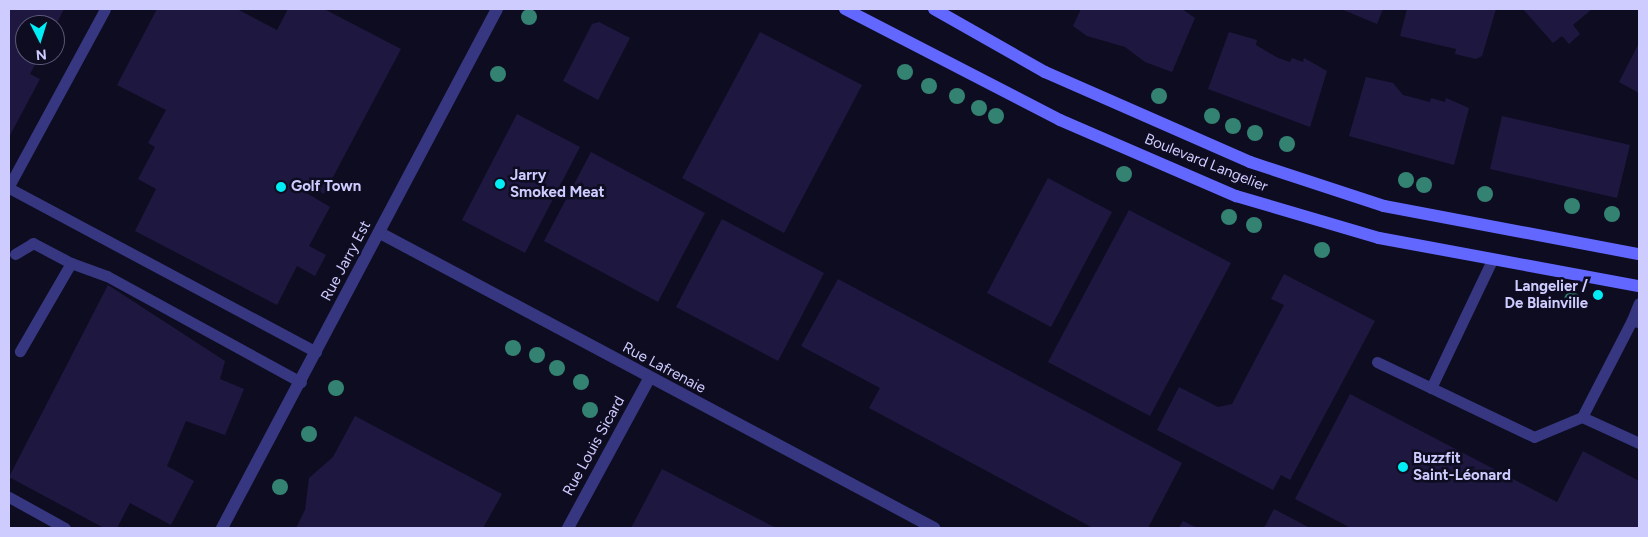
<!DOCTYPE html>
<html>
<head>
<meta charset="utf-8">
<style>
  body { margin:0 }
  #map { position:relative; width:1648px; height:537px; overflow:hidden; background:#0e0c20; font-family:Figtree,sans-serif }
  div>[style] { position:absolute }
  .building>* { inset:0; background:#1e1841 }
  .service>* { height:11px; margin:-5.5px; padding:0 5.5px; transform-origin:5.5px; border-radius:5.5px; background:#363780 }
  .minor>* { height:12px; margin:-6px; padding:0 6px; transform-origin:6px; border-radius:6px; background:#363780 }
  .tertiary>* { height:12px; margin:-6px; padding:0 6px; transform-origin:6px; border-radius:6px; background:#363780 }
  .secondary>* { height:12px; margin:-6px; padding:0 6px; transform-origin:6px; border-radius:6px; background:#6268ff }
  .trees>* { width:16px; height:16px; margin:-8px; border-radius:50%; background:#348272 }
  .dots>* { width:14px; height:14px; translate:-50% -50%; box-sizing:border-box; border:2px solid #0e0c20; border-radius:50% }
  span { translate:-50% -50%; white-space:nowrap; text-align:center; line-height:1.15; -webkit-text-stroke:5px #0e0c20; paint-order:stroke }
  .street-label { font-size:15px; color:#cecbff }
  .poi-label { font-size:15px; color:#cecbff; font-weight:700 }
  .left { translate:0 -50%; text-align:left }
  .right { translate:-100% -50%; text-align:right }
  .frame { position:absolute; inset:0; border:10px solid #cecbff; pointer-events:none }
  .north { position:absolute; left:15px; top:15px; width:50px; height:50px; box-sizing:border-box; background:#0e0c20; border:1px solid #5b5879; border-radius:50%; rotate:175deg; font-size:14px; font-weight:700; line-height:20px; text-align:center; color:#cecbff }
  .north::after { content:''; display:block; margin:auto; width:18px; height:22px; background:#00edf6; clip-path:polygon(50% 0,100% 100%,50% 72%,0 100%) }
</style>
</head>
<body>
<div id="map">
  <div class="building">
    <div style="clip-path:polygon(9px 9px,64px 9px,56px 25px,25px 25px,25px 55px,40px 55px,30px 74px,40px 79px,9px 137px)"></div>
    <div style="clip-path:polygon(157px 9px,237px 9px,277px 30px,288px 9px,324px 9px,401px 49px,324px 194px,301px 182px,298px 188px,330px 207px,309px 246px,326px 255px,315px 276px,297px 266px,277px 305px,135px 231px,156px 189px,138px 179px,155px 147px,148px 143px,166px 110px,117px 85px)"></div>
    <div style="clip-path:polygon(1081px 9px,1182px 9px,1195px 18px,1172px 72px,1145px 62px,1125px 47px,1087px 36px,1073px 26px)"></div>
    <div style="clip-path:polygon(1341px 9px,1383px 9px,1377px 24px)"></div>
    <div style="clip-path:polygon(1407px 9px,1496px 9px,1482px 56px,1476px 59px,1455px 54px,1456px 49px,1400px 36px)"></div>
    <div style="clip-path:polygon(1523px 9px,1592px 9px,1573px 25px,1580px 34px,1569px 44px,1562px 36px,1553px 43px)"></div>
    <div style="clip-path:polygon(599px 22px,630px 38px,598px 100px,563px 81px,592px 24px)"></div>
    <div style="clip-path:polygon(760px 32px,862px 85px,784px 233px,682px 178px)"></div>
    <div style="clip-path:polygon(1229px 32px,1257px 40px,1256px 45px,1278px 58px,1290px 62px,1292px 58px,1303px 62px,1304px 58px,1327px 71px,1310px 127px,1208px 89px)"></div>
    <div style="clip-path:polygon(1639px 43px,1639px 93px,1619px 82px)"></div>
    <div style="clip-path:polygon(1366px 77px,1393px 83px,1403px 95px,1430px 102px,1431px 98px,1445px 102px,1446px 98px,1469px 108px,1454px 165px,1349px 136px)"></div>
    <div style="clip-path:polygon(517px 114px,580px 147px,525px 253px,462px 220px)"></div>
    <div style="clip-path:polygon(1502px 116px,1630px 145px,1617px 198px,1490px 169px)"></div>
    <div style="clip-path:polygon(591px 152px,705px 213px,658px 302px,544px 241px)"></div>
    <div style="clip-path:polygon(1048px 178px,1112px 212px,1051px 327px,987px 293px)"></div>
    <div style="clip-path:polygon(1129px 210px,1231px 263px,1150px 416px,1048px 362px)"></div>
    <div style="clip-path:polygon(722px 219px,824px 273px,778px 361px,676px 307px)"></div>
    <div style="clip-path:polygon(1284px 274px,1375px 321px,1290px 480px,1281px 475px,1273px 490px,1157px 430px,1179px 387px,1218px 407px,1232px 404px,1284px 305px,1271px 299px)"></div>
    <div style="clip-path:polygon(838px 279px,1182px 463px,1148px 528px,1093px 528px,869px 408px,880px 388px,801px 346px)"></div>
    <div style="clip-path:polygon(108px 285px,225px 361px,220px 379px,244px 389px,225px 435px,186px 421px,167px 466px,194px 481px,171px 525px,130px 503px,117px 528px,104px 528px,9px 477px)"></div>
    <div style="clip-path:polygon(1350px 394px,1557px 502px,1583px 451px,1639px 481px,1639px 528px,1351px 528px,1295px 499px)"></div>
    <div style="clip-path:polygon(355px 416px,502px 494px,483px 528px,296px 528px,305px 510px,309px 478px,333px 457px)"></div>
    <div style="clip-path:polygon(662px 469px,776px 528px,631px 528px)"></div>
    <div style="clip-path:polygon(1274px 509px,1310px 528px,1264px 528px)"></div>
    <div style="clip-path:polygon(1183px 521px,1197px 528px,1179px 528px)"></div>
  </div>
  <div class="service">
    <div style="left:9px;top:186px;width:201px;rotate:-61.5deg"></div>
    <div style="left:9px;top:188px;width:348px;rotate:28.1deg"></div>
    <div style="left:15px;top:254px;width:21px;rotate:-31deg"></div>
    <div style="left:33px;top:243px;width:43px;rotate:27.8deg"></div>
    <div style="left:71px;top:263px;width:102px;rotate:120.1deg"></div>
    <div style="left:71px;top:263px;width:38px;rotate:20deg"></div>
    <div style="left:107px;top:276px;width:221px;rotate:28.7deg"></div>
    <div style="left:1638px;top:322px;width:6px;rotate:-162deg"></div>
    <div style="left:1632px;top:320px;width:18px;rotate:-68deg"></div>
    <div style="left:1377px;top:362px;width:174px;rotate:25.5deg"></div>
    <div style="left:1534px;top:437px;width:52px;rotate:-22.6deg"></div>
    <div style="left:1582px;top:417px;width:63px;rotate:24.5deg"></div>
    <div style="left:1431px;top:388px;width:142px;rotate:-64.5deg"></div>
    <div style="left:1582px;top:417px;width:109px;rotate:-62.7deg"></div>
    <div style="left:9px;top:497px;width:64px;rotate:29deg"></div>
  </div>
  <div class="minor">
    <div style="left:380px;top:233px;width:628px;rotate:28.03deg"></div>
    <div style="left:568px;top:528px;width:170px;rotate:-61.5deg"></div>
  </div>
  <div class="tertiary">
    <div style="left:222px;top:528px;width:587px;rotate:-62.08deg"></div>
  </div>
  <div class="secondary">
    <div style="left:845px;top:9px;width:242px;rotate:27.3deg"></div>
    <div style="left:1060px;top:120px;width:192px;rotate:23.4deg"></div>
    <div style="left:1236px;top:196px;width:149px;rotate:16.4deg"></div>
    <div style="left:1379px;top:238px;width:264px;rotate:10.5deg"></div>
    <div style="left:934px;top:9px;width:128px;rotate:29.6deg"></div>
    <div style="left:1045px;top:72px;width:224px;rotate:23.7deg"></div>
    <div style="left:1250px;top:162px;width:141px;rotate:18.2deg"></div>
    <div style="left:1384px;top:206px;width:259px;rotate:10.7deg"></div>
  </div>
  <div class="trees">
    <div style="left:529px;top:17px"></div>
    <div style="left:905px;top:72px"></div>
    <div style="left:498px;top:74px"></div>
    <div style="left:929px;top:86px"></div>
    <div style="left:957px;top:96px"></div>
    <div style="left:1159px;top:96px"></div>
    <div style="left:979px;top:108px"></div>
    <div style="left:996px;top:116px"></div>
    <div style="left:1212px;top:116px"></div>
    <div style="left:1233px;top:126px"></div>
    <div style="left:1255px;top:133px"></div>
    <div style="left:1287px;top:144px"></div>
    <div style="left:1124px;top:174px"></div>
    <div style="left:1406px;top:180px"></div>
    <div style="left:1424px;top:185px"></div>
    <div style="left:1485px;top:194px"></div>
    <div style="left:1572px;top:206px"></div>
    <div style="left:1612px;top:214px"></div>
    <div style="left:1229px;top:217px"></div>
    <div style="left:1254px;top:225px"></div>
    <div style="left:1322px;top:250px"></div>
    <div style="left:1572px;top:300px"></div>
    <div style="left:513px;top:348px"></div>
    <div style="left:537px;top:355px"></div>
    <div style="left:557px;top:368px"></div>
    <div style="left:581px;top:382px"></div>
    <div style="left:336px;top:388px"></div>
    <div style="left:590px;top:410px"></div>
    <div style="left:309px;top:434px"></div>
    <div style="left:280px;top:487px"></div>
  </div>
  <div class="dots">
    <div style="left:500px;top:184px;background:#00edf6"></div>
    <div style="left:281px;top:187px;background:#00edf6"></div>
    <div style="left:1598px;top:295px;background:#00edf6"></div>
    <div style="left:1403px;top:467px;background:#00edf6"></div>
  </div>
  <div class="street-label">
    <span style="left:1206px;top:163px;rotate:22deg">Boulevard Langelier</span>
    <span style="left:346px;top:261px;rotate:-62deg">Rue Jarry Est</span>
    <span style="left:664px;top:368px;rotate:28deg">Rue Lafrenaie</span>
    <span style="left:594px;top:446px;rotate:-61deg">Rue Louis Sicard</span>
  </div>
  <div class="poi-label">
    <span class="left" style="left:510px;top:184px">Jarry<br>Smoked Meat</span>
    <span class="left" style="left:291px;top:187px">Golf Town</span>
    <span class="right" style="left:1588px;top:295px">Langelier /<br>De Blainville</span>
    <span class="left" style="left:1413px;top:467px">Buzzfit<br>Saint-Léonard</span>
  </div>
  <div class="frame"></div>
  <div class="north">N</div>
</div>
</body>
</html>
